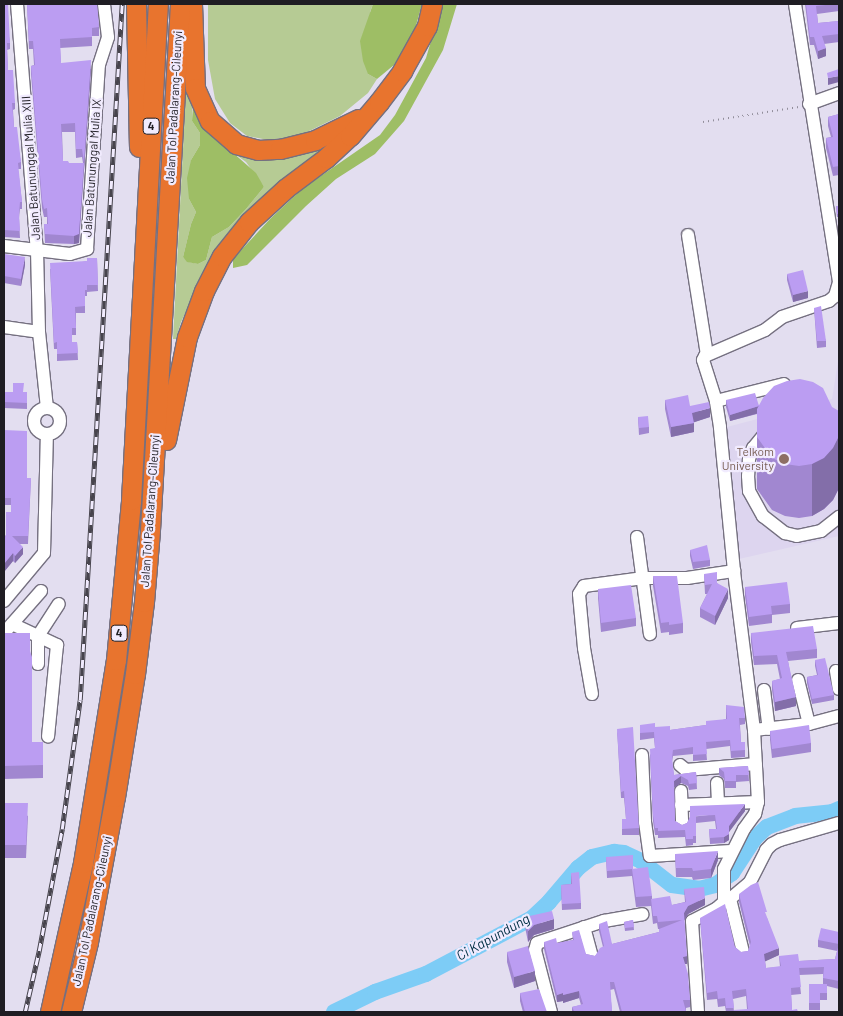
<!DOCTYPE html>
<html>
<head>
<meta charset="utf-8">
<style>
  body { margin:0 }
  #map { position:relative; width:843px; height:1016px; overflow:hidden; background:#e3def0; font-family:Barlow,sans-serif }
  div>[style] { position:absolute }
  .built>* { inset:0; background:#ddd5ef }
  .green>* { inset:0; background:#b6cb94 }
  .forest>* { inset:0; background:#9ebe65 }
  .river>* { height:16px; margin:-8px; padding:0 8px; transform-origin:8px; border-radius:8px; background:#7dccf6 }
  .path>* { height:2px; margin-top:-1px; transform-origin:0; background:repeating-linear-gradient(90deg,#928e9b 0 1px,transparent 0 5px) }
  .roads { filter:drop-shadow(1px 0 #757080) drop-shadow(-1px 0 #757080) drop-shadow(0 1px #757080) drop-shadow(0 -1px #757080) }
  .minor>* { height:12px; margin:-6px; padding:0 6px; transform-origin:6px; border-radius:6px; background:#fff }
  .minor>.ring { margin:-6px; padding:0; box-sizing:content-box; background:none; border:12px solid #fff; border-radius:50% }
  .highway>* { height:19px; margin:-9.5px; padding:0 9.5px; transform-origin:9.5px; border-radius:9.5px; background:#e8742e }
  .rail>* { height:4.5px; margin-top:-2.25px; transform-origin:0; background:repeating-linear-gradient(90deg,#f1ebfe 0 8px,#47444d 0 16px); box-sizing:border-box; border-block:1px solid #47444d }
  .wall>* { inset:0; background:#a187d0 }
  .shaded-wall>* { inset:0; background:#836ea9 }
  .building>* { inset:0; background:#bb9df2 }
  .dots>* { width:14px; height:14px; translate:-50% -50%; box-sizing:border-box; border:2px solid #f1ebfe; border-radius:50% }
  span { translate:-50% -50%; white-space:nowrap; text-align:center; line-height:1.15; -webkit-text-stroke:4.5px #f1ebfe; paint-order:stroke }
  .shield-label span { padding:1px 4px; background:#f1ebfe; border:1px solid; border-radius:4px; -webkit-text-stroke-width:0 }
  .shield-label { font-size:11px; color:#1f1d23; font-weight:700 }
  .street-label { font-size:12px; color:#1f1d23 }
  .education-label { font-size:12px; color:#785e54 }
  .right { translate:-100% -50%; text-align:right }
  .water-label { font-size:14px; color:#002f44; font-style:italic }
  .frame { position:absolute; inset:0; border:5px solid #1f1d23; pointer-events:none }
</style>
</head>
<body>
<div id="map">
  <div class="built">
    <div style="clip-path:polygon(839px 355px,839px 536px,739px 559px,730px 491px,727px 427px,832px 399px)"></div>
  </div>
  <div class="green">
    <div style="clip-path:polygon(208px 4px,373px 4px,370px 12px,368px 74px,377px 79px,368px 93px,340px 116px,299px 136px,268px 140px,247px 136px,230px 123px,215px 99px,208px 60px)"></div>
    <div style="clip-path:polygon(186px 92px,192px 93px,192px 121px,200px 133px,200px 145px,191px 160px,189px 199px,196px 212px,191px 224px,183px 257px,189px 262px,198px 264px,206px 260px,212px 237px,229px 227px,246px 209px,264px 187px,246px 162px,231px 151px,336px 136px,199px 284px,181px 322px,176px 339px,173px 339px)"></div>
  </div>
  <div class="forest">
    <div style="clip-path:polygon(373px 4px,422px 4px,414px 33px,394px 65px,377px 79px,368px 74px,363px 61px,360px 41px)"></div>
    <div style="clip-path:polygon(442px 4px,457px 4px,443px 50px,404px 121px,375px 154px,336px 179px,306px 206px,247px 265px,233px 268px,233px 259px,270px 219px,302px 189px,380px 135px,395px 115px,426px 58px)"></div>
    <div style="clip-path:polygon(193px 105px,206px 124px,231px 151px,256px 173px,264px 187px,246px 209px,229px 227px,212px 237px,206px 260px,198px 264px,187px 262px,183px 257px,191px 224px,196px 212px,189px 199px,187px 178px,191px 160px,200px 145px,200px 133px,192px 121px)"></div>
  </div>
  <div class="river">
    <div style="left:334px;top:1012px;width:46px;rotate:-26deg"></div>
    <div style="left:375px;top:992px;width:54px;rotate:-19.4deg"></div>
    <div style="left:426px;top:974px;width:120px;rotate:-27.8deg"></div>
    <div style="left:532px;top:918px;width:23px;rotate:-43deg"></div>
    <div style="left:549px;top:902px;width:45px;rotate:-49.5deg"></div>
    <div style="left:578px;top:868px;width:18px;rotate:-38deg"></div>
    <div style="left:592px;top:857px;width:23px;rotate:-13deg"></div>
    <div style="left:614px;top:852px;width:10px;rotate:6deg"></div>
    <div style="left:624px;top:853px;width:19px;rotate:25deg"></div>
    <div style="left:641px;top:861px;width:39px;rotate:38deg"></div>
    <div style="left:672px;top:885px;width:27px;rotate:8deg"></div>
    <div style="left:699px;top:889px;width:16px;rotate:-14deg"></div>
    <div style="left:715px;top:885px;width:21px;rotate:-35deg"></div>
    <div style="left:732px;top:873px;width:42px;rotate:-56.7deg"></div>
    <div style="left:755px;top:838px;width:16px;rotate:-43deg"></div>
    <div style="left:767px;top:827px;width:30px;rotate:-21deg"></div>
    <div style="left:795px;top:816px;width:37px;rotate:-6deg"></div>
    <div style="left:832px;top:812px;width:8px;rotate:-23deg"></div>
  </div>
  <div class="path">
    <div style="left:703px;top:122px;width:97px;rotate:-8.9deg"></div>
  </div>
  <div class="roads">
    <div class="minor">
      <div style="left:17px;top:4px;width:247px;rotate:85.4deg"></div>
      <div style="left:37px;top:250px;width:82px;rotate:88.6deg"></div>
      <div style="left:39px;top:332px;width:76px;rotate:84deg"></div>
      <div style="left:795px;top:4px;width:280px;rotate:81deg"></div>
      <div style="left:809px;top:104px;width:32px;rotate:-20deg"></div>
      <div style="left:688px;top:235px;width:121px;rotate:81deg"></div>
      <div style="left:4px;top:246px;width:66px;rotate:6.9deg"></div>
      <div style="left:70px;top:254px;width:18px;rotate:-16deg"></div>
      <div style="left:87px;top:249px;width:184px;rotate:-86.3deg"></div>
      <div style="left:99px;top:65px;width:29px;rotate:-72deg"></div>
      <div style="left:108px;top:37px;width:33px;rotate:-97deg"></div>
      <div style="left:4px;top:327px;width:35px;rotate:8deg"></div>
      <div style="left:716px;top:401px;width:70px;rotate:-14deg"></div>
      <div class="ring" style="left:34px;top:408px;width:14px;height:14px"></div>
      <div style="left:767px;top:431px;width:22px;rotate:129deg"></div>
      <div style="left:753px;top:448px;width:12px;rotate:110deg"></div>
      <div style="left:749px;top:459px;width:17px;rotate:93deg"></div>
      <div style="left:748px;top:476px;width:15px;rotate:86deg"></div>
      <div style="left:749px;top:491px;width:29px;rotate:61deg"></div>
      <div style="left:763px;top:516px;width:28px;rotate:38deg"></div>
      <div style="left:785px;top:533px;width:12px;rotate:14deg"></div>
      <div style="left:797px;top:536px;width:25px;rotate:-12deg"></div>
      <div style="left:821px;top:531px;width:23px;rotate:-38deg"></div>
      <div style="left:637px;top:537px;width:98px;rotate:82.4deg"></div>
      <div style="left:4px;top:601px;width:62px;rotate:-50.2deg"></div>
      <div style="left:44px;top:553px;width:119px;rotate:-88.6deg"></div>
      <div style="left:12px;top:624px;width:50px;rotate:25deg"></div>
      <div style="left:57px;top:645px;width:92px;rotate:95.6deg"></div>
      <div style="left:797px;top:628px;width:42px;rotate:-6.8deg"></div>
      <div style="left:4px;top:633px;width:56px;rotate:-48.6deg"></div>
      <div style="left:38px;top:664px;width:28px;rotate:-90deg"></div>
      <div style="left:38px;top:636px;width:38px;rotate:-57deg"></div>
      <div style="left:836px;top:671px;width:18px;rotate:81deg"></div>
      <div style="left:798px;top:680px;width:45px;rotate:76deg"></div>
      <div style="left:764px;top:690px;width:39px;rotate:83deg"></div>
      <div style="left:592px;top:694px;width:47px;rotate:-99.9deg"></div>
      <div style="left:584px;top:648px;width:54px;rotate:-95.3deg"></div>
      <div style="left:579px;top:594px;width:9px;rotate:-58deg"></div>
      <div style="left:584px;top:586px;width:60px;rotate:-7.7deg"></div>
      <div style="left:643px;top:578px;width:44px"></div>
      <div style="left:687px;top:578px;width:48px;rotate:-8.5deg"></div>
      <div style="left:754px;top:730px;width:55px;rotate:-6.2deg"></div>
      <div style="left:809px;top:724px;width:31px;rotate:-15deg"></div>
      <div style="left:642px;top:755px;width:67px;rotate:87.4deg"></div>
      <div style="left:645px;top:822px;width:34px;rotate:82deg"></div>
      <div style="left:650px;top:856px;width:81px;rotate:-3.5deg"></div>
      <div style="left:680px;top:765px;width:8px;rotate:40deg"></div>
      <div style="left:686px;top:770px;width:70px;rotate:-4.9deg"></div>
      <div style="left:717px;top:783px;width:21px;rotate:87deg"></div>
      <div style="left:681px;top:791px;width:32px;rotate:88deg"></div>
      <div style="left:681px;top:805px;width:77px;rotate:-2.2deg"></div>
      <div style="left:730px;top:899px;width:55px;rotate:76.2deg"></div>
      <div style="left:724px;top:902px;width:7px;rotate:-27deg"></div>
      <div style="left:730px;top:899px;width:26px;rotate:-40deg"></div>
      <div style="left:750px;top:882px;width:36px;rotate:-63deg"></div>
      <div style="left:766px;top:850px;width:8px;rotate:-45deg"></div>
      <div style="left:772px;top:844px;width:9px;rotate:-27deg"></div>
      <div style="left:780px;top:840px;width:61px;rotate:-16.1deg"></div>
      <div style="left:584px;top:927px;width:30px;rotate:75deg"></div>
      <div style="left:551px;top:1012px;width:64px;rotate:-104.5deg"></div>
      <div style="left:535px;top:950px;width:7px;rotate:-74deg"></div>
      <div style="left:537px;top:943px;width:71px;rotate:-18.2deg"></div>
      <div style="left:604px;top:921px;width:39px;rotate:-10deg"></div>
      <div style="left:698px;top:1012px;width:91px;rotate:-93.8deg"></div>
      <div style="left:692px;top:921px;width:27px;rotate:-27deg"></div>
      <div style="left:716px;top:909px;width:11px;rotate:-41deg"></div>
      <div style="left:724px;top:902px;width:33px;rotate:-90deg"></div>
      <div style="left:724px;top:869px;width:45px;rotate:-63.4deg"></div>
      <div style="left:744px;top:829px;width:19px;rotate:-54deg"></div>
      <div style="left:755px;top:814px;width:12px;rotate:-76deg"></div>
      <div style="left:758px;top:802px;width:72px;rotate:-93.2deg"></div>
      <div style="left:754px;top:730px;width:160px;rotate:-97.2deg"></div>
      <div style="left:734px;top:571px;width:145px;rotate:-95.6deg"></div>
      <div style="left:720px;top:427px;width:26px;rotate:-99deg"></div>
      <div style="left:716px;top:401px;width:43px;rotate:-107.6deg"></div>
      <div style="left:703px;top:360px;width:4px;rotate:-63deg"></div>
      <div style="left:705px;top:356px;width:65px;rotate:-23.4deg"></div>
      <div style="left:765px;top:330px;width:21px;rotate:-37deg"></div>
      <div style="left:782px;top:317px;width:50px;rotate:-18.8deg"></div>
      <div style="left:829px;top:301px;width:8px;rotate:-40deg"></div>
      <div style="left:835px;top:296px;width:15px;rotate:-74deg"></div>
    </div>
    <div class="highway">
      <div style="left:136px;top:4px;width:143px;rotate:88.8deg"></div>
      <div style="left:192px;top:4px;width:84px;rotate:88deg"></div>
      <div style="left:195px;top:88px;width:36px;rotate:66deg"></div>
      <div style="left:210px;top:121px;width:35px;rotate:41deg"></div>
      <div style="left:236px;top:144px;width:23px;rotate:15deg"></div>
      <div style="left:258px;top:150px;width:22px;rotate:-3deg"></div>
      <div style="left:280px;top:149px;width:36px;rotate:-14deg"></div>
      <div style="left:315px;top:140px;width:48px;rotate:-26deg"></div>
      <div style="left:166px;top:440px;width:105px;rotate:-78.5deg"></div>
      <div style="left:187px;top:337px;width:49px;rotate:-69.7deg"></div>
      <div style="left:204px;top:291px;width:39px;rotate:-63deg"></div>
      <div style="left:222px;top:256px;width:43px;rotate:-51.5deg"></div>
      <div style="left:249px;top:222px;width:50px;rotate:-42.6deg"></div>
      <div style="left:286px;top:188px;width:50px;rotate:-36.9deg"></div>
      <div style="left:326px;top:158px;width:33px;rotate:-43deg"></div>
      <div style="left:350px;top:136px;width:45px;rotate:-49.5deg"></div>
      <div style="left:379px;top:102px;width:39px;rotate:-53deg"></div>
      <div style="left:402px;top:71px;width:51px;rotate:-60.9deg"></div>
      <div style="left:427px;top:26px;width:23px;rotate:-77deg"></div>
      <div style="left:50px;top:1012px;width:153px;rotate:-77.5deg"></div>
      <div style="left:83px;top:863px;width:206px;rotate:-80.8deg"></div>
      <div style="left:116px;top:660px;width:161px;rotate:-84.6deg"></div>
      <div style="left:131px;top:500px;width:497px;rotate:-86.9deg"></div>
      <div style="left:71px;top:1012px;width:72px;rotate:-76.3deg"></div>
      <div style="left:88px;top:942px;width:147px;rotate:-79.5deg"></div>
      <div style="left:115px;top:797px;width:125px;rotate:-80.8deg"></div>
      <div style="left:135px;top:674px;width:73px;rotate:-82.9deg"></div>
      <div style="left:144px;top:602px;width:72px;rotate:-85.2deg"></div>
      <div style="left:150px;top:530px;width:527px;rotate:-86.74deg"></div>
    </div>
  </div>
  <div class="rail">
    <div style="left:25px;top:1012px;width:63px;rotate:-77.1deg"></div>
    <div style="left:39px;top:951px;width:124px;rotate:-79.3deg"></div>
    <div style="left:62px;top:829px;width:130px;rotate:-82.1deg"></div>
    <div style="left:80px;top:700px;width:697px;rotate:-86.55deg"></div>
  </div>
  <div class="wall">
    <div style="clip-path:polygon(4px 4px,10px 43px,10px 49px,7px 50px,8px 70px,15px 103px,15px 109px,13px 110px,14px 127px,21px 162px,21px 169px,18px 169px,22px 202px,22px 209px,20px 209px,19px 218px,20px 238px,4px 237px)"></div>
    <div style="clip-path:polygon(evenodd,27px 4px,97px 4px,99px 27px,99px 36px,92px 36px,92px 46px,60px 48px,61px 63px,91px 69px,79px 243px,74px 244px,45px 243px,44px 224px,47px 224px,47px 217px,44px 217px,42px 208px,31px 74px,31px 66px,34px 65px,33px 49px,29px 49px,27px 4px,62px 132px,75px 132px,76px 158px,82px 157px,83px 163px,69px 163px,63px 161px,62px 132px)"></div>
    <div style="clip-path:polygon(805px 4px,839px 4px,839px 11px,817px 14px,818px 23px,839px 21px,839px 42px,824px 44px,826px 56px,818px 59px,814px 45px,810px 45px)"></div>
    <div style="clip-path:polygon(839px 114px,839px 175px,833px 176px,826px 148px,826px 138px,831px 137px,828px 126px,828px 117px)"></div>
    <div style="clip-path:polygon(836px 206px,839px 206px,839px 217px,837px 217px)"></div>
    <div style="clip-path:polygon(4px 254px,25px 265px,21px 286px,4px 283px)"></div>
    <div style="clip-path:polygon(97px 258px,98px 291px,87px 292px,87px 296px,85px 296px,85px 313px,76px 313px,76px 335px,72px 335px,72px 342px,77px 342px,78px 360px,57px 361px,57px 349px,54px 349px,50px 269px,87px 261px)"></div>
    <div style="clip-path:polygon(787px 274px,808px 298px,793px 302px,787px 280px)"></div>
    <div style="clip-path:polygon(814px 308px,826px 341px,826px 347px,817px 348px)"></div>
    <div style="clip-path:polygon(4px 392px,27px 392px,27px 409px,4px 408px)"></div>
    <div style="clip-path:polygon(665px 400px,690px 406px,710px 417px,694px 422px,694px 432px,671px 437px,665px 409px)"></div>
    <div style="clip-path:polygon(726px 400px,759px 405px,839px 488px,833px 500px,824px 509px,812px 516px,799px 518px,785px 516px,772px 510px,757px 489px,757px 414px,730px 421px,726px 407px)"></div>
    <div style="clip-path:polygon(638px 417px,649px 427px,649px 433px,639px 435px)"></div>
    <div style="clip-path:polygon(4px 430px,27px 478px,31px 478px,28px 544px,20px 544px,23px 554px,15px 563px,13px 561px,4px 572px,4px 538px,6px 535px,11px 512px,11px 505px,4px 505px)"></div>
    <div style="clip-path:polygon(690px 550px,710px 560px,710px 566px,693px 569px,690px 556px)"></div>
    <div style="clip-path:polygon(704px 574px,717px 583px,728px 598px,715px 625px,700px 617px,700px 608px,707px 594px,705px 594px)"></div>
    <div style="clip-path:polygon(653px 576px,683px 623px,683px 633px,669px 635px,669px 632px,661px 633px,653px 586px)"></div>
    <div style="clip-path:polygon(745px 587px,790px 604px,790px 613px,772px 615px,772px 623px,749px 626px,745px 596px)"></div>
    <div style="clip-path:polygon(598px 589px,636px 618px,636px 626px,601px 632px,598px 598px)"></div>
    <div style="clip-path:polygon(4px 633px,30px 651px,32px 742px,43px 742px,43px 778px,4px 779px)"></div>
    <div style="clip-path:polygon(751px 633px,817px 649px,817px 658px,788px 661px,796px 706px,775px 711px,772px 690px,772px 681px,780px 679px,777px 664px,754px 665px,751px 642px)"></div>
    <div style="clip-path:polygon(815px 660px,834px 695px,834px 700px,812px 704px,807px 683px,807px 677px,817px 675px,815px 666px)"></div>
    <div style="clip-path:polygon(726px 705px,745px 718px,745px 724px,740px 725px,741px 742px,745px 750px,745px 757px,731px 758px,730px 746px,706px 749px,707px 760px,693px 761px,693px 754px,673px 756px,672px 762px,674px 775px,696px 772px,697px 789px,689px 790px,688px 786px,681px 783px,674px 787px,675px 821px,682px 825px,687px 823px,690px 817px,745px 811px,729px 832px,729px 840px,724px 843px,710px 844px,709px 829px,716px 829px,715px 821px,696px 823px,696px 843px,693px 843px,693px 845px,686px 846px,685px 837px,658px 838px,658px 835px,655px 835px,653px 821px,650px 755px,655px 748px,654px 738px,640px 740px,640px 725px,670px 730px,706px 725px,726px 719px)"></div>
    <div style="clip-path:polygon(617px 729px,639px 828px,639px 835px,622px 835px,622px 819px,626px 819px,624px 798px,621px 798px)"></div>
    <div style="clip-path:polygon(770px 731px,811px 743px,811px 752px,772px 758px,770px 740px)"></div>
    <div style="clip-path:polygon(748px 766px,749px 781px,736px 782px,736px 788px,725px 788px,724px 779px,719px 775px,719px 768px)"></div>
    <div style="clip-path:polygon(4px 803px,28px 816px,26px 858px,4px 858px)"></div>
    <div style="clip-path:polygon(675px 854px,718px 860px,711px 878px,693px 880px,692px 877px,676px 877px)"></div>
    <div style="clip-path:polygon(606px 857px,633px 869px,652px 896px,652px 899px,672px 905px,685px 902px,684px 889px,705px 905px,688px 914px,684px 920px,687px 964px,685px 964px,690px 1000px,690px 1007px,686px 1008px,686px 1012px,620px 1012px,614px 989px,610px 990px,612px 1012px,568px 1012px,572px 1011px,572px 1007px,581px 1005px,579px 998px,563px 1003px,563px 1001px,557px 1002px,544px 949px,544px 942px,557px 943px,573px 940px,572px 932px,586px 954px,595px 956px,603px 947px,599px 931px,599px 924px,612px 944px,659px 932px,659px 929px,658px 929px,657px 923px,653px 924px,651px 906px,636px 907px,632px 876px,607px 878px)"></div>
    <div style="clip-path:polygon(571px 873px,581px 903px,581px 909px,562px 910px,561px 885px,571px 884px)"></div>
    <div style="clip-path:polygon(739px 894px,767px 918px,779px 955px,765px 961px,766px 968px,780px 967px,779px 956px,799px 961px,835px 959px,837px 951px,818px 947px,818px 940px,839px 932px,839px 989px,827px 986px,827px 1000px,820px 1000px,820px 1010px,809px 1010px,809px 984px,823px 984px,823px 974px,799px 975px,801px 994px,791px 995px,792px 1010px,747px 1009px,746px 996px,733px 999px,734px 1012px,726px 1012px,725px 1006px,718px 1007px,717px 999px,707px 1000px,700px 918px,741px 952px,748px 951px,750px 946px,739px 902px)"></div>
    <div style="clip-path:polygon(525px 917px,554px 929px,534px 935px,528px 942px,525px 927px)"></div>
    <div style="clip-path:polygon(633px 920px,634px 930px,625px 931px,624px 922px)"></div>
    <div style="clip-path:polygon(507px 952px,535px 981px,514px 988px,507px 962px)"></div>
    <div style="clip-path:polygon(520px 993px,547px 1012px,523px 1012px,520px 1001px)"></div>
  </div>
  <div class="shaded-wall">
    <div style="clip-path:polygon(826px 48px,826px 56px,818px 59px,818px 51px)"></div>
    <div style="clip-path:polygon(91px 60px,91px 69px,84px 170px,84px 162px)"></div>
    <div style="clip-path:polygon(839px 76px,839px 82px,828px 85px,828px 78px)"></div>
    <div style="clip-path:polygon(84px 163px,79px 243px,74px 244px,74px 236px)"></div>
    <div style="clip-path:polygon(25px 257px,25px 265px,21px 286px,21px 279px)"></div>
    <div style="clip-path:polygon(808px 291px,808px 298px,793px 302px,793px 295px)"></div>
    <div style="clip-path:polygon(759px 406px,759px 413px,730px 421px,730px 415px)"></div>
    <div style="clip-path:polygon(710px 408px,710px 417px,692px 423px,692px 413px)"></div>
    <div style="clip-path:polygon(694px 423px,694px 432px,671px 437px,671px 427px)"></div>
    <div style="clip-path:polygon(839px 433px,839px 488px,833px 500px,824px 509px,812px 516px,812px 464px)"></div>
    <div style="clip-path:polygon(23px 547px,23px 554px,15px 563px,15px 556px)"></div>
    <div style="clip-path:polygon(13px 553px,13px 561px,4px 572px,4px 564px)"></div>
    <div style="clip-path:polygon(728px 589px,728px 598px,715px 625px,715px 616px)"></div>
    <div style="clip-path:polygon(796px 697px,796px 706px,775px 711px,775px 702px)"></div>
    <div style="clip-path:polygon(681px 776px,681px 783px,674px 788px,674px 781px)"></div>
    <div style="clip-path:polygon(745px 804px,745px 811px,729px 832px,729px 826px)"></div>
    <div style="clip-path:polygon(729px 834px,729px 840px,724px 843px,724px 837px)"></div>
    <div style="clip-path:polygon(718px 851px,718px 860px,711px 878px,711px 869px)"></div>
    <div style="clip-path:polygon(705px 898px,705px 905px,688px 914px,684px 921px,684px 913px,688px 906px)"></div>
    <div style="clip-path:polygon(554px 919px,554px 929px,534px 935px,528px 942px,528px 931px,534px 925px)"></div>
    <div style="clip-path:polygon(779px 948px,779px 955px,764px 962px,764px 954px)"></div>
    <div style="clip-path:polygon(687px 956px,687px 964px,683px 964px,683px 957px)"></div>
    <div style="clip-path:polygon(535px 971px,535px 981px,514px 988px,514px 977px)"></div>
    <div style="clip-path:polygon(579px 991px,579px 998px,563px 1003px,563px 995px)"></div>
    <div style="clip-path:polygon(563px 993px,563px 1001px,557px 1002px,557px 995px)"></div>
  </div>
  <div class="building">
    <div style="clip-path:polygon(4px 4px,8px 4px,10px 43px,7px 43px,8px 70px,13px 70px,15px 103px,12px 103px,14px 127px,17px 127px,21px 162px,18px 163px,22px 202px,20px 202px,19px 214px,20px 231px,4px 230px)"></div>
    <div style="clip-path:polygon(27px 4px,97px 4px,99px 27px,92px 28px,92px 37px,60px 39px,61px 63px,91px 60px,84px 162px,82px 149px,76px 149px,75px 123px,61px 124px,63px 161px,68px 161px,69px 163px,84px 163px,79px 234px,74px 236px,45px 234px,44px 224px,48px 224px,47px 208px,44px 209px,42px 199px,31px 66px,35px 65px,33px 41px,29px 41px)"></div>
    <div style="clip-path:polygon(806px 4px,835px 4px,816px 6px,818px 23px,839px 21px,839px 34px,822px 36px,826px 48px,818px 51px,814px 37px,810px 37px)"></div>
    <div style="clip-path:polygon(839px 69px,839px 76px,828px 78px,827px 73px)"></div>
    <div style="clip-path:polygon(839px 114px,839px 166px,833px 167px,826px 138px,833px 137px,828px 117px)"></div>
    <div style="clip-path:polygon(836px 206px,839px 206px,839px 214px,837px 214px)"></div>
    <div style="clip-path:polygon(4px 254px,25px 257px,21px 279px,4px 276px)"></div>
    <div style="clip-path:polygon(87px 258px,97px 258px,98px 285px,87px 285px,87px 290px,85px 290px,85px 306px,75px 307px,76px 328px,72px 328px,72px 342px,77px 342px,78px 353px,57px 354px,57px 342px,54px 343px,50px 263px,87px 261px)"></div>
    <div style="clip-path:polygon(803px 270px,808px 291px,793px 295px,787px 274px)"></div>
    <div style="clip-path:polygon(821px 306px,826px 341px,817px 341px,814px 308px)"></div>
    <div style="clip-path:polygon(800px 379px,813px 382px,823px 388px,832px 407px,839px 411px,839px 436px,833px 448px,824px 458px,812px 464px,799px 466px,785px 464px,772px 458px,757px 437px,757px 409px,763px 398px,774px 386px,787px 381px)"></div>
    <div style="clip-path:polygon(13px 383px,24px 383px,23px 392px,27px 392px,27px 403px,4px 402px,4px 392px,13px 392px)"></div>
    <div style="clip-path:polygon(755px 393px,759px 406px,730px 415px,726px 400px)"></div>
    <div style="clip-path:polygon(688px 395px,690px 406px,709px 402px,710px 408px,692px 413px,694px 423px,671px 427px,665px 400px)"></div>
    <div style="clip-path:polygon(648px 416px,649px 427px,639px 428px,638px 417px)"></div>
    <div style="clip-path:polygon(4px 430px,27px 431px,27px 478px,31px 478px,28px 536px,12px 536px,23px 547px,15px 556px,13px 553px,4px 564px,4px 538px,6px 535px,6px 512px,11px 512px,11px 498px,4px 498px)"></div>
    <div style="clip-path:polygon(707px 545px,710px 560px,693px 562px,690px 550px)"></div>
    <div style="clip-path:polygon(717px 572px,717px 583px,728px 589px,715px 616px,700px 608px,712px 584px,705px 585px,704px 574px)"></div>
    <div style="clip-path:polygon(653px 576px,677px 576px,683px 623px,669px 625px,669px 622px,661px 623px)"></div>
    <div style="clip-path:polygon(787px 582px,790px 604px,771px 606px,772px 614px,749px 617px,745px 587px)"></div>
    <div style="clip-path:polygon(631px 585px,636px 618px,601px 623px,598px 589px)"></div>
    <div style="clip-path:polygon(813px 626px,817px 649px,786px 652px,796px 697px,775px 702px,772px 681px,782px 678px,777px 655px,754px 656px,751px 633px)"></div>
    <div style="clip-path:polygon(4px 633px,30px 633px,30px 651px,32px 657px,32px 742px,43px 742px,43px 765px,4px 766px)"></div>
    <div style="clip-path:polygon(825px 658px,834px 695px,812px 699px,807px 677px,818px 675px,815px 660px)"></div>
    <div style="clip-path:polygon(726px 705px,744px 707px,745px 718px,739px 718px,741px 742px,745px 742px,745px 750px,731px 751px,730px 740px,706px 742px,707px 754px,693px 755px,693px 747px,673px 750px,672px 758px,674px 775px,696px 772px,697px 783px,689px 784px,688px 780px,681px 776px,674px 781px,675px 821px,682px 825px,687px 823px,690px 817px,690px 806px,745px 804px,729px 826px,729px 834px,724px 837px,710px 838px,709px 829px,717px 829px,715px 815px,696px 816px,696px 836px,693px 836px,693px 839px,686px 839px,685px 830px,658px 831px,658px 828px,655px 828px,653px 815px,650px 749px,655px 748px,654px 732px,640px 733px,640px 725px,655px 723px,655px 727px,670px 726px,670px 730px,706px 725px,706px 721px,727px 719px)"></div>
    <div style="clip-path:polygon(809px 725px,811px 743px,772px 749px,770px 731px)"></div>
    <div style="clip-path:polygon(633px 727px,639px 828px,622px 829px,622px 819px,626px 819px,624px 791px,621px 792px,617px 729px)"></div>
    <div style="clip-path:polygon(748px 766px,749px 775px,736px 775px,736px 781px,725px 781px,724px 772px,719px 768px)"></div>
    <div style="clip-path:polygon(4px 803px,28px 803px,26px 845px,4px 845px)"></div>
    <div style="clip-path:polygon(718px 851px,711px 869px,693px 871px,692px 868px,676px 868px,675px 854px)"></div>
    <div style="clip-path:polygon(633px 855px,633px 869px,607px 871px,606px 857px)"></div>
    <div style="clip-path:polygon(648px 867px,652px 896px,636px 897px,632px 869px)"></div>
    <div style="clip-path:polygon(579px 872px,581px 903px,562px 904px,561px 885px,572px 884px,571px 873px)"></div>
    <div style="clip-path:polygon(758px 882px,767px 912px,765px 912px,779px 948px,764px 954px,766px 968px,781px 966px,779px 956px,798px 954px,799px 961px,835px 959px,839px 944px,818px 940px,821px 928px,839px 932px,839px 981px,823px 978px,824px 967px,799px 968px,801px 987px,791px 988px,792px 1010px,797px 1009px,798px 1012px,734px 1012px,734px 1010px,748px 1009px,746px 989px,732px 991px,734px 1008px,726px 1008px,725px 998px,718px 999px,717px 991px,707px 993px,700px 918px,725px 904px,735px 947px,741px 952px,748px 951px,751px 942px,739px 894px,751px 885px)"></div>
    <div style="clip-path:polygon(704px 887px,705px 898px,688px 906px,684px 913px,687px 956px,683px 957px,688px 974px,690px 1000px,683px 1000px,686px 1011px,681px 1012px,622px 1012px,614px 982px,610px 982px,612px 1011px,607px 1011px,608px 1012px,568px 1012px,574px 1011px,572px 1007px,583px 1004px,579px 991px,563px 995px,563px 993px,557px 995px,544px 942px,556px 938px,557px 943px,574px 940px,572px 932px,579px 930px,586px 954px,595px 956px,600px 948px,604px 946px,599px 924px,607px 921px,612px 944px,659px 932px,659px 929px,682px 920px,658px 922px,657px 916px,653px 916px,651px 899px,670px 896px,672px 905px,686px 902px,684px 889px)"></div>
    <div style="clip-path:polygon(552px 911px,554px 919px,534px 925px,528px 931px,525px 917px)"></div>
    <div style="clip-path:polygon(633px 920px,634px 927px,625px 928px,624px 922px)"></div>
    <div style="clip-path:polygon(528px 946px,535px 971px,514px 977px,507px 952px)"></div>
    <div style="clip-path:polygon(809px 984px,827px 984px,827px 993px,820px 993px,820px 1003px,809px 1003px)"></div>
    <div style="clip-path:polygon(539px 989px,547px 1012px,525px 1012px,520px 993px)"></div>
  </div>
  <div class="dots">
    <div style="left:784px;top:459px;background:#8d6e63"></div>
  </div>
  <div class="shield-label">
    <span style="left:151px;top:126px">4</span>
    <span style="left:119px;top:633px">4</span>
  </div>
  <div class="street-label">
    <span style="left:174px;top:107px;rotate:-87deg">Jalan Tol Padalarang–Cileunyi</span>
    <span style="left:31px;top:168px;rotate:-94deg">Jalan Batununggal Mulia XIII</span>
    <span style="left:92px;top:168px;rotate:-86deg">Jalan Batununggal Mulia IX</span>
    <span style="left:150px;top:511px;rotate:-86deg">Jalan Tol Padalarang–Cileunyi</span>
    <span style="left:92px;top:911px;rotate:-78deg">Jalan Tol Padalarang–Cileunyi</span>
  </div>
  <div class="education-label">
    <span class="right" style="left:774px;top:459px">Telkom<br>University</span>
  </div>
  <div class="water-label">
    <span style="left:493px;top:937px;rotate:-29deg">Ci Kapundung</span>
  </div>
  <div class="frame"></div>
</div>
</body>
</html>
